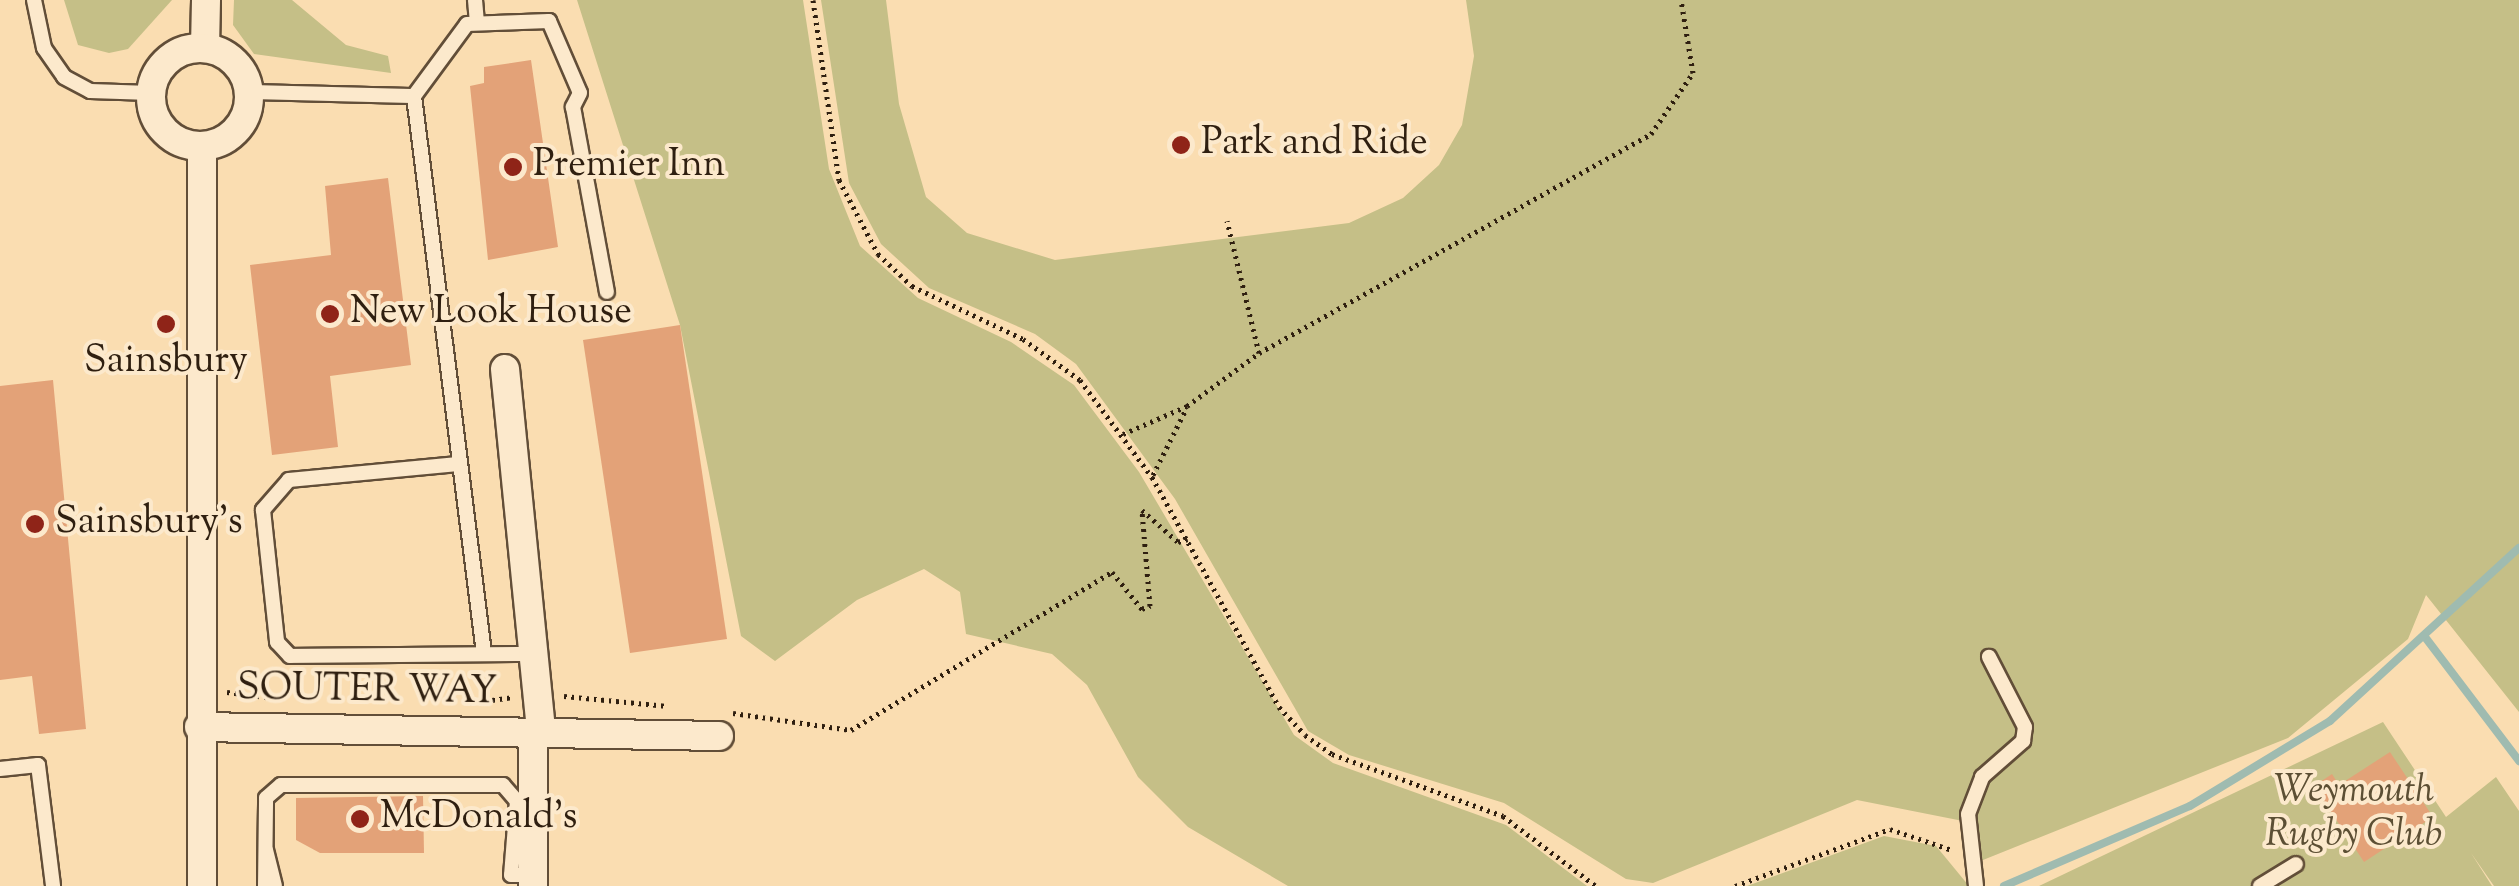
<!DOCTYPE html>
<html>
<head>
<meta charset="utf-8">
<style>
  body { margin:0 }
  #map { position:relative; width:2519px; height:886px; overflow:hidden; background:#faddb1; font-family:"Sorts Mill Goudy",serif }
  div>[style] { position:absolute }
  .green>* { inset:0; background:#c5bf87 }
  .stream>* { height:8px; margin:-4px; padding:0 4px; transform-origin:4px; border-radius:4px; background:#9fbbb0 }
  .building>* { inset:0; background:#e3a278 }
  .path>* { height:5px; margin-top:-2.5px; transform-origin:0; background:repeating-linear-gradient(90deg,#2f1f10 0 2.5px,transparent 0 7.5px) }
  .roads { filter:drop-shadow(2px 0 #624e38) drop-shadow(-2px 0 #624e38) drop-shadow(0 2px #624e38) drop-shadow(0 -2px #624e38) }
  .lane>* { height:14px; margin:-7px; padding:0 7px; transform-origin:7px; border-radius:7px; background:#fce9cc }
  .street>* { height:28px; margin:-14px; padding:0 14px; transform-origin:14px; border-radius:14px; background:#fce9cc }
  .street>.ring { margin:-14px; padding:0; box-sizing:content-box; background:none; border:28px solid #fce9cc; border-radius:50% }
  .dots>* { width:28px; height:28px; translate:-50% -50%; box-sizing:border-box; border:5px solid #fce9cc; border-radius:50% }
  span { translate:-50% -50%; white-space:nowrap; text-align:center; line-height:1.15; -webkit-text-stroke:8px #fce9cc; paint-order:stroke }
  .poi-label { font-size:38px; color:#2f1f10 }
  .left { translate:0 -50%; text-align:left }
  .street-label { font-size:38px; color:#2f1f10 }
  .park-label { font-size:38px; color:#5c4f34; font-style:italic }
</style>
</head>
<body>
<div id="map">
  <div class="green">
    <div style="clip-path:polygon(64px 0,172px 0,128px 49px,109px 53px,78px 45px)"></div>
    <div style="clip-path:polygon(234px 0,292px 0,346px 45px,388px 56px,391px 73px,254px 54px,233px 25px)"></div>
    <div style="clip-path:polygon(577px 0,803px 0,829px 169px,860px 246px,918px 298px,1011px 342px,1074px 385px,1139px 472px,1294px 735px,1333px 763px,1506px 825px,1587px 886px,1288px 886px,1188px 827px,1138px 777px,1087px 685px,1052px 654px,966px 634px,960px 592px,924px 569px,857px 600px,775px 661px,741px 636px,680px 325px)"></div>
    <div style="clip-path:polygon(821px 0,886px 0,899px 104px,926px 197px,967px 233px,1055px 260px,1349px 223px,1403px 198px,1439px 165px,1462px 125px,1474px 56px,1466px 0,2519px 0,2519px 712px,2426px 595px,2408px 639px,2288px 738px,1978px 862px,1963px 821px,1857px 800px,1653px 883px,1626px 879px,1504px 803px,1349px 755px,1308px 731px,1175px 499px,1076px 364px,1035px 334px,929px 288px,881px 244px,849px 183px)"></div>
    <div style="clip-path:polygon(2383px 722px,2446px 817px,2496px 777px,2519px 811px,2519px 886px,2494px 886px,2471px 853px,2492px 886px,2039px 886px)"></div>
    <div style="clip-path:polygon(1884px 836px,1936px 846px,1969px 886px,1747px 886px)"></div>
  </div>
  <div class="stream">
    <div style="left:2425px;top:637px;width:156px;rotate:52.8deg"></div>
    <div style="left:2004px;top:886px;width:202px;rotate:-23.3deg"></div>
    <div style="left:2190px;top:806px;width:164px;rotate:-31.3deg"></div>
    <div style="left:2330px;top:721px;width:256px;rotate:-42.5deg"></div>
  </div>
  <div class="building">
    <div style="clip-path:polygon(531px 60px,558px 247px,488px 260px,470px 86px,484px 83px,484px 67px)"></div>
    <div style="clip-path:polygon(388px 178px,411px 365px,330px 376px,338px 447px,272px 455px,250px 265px,331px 255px,325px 186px)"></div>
    <div style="clip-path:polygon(680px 325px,727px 639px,630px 653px,583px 340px)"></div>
    <div style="clip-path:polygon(53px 380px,86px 729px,39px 734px,32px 676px,0 680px,0 386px)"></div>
    <div style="clip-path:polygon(2390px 752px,2433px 817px,2364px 862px,2314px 786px,2332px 774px,2339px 785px)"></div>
    <div style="clip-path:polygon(423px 796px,424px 853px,320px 853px,296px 840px,296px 798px)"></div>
  </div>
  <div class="path">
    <div style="left:813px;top:0;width:182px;rotate:81.8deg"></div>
    <div style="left:839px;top:180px;width:84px;rotate:62.2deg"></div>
    <div style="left:878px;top:254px;width:47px;rotate:43.3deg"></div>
    <div style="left:912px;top:286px;width:123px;rotate:25.5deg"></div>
    <div style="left:1023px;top:339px;width:70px;rotate:35.7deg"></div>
    <div style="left:1080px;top:380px;width:121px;rotate:53.4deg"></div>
    <div style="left:1152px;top:477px;width:263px;rotate:61.1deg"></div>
    <div style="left:1279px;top:707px;width:38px;rotate:47deg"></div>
    <div style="left:1305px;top:735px;width:33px;rotate:35deg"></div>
    <div style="left:1332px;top:754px;width:182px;rotate:19.9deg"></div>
    <div style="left:1503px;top:816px;width:116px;rotate:37deg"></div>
    <div style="left:1259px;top:353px;width:449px;rotate:-29.2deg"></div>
    <div style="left:1651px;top:134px;width:74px;rotate:-55.5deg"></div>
    <div style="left:1693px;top:73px;width:74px;rotate:-99.3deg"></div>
    <div style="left:1123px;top:434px;width:70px;rotate:-23.6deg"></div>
    <div style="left:1187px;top:406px;width:89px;rotate:-36.4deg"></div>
    <div style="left:1259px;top:353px;width:136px;rotate:-103.6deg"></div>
    <div style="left:1153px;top:475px;width:74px;rotate:-63.4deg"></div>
    <div style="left:227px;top:692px;width:53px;rotate:7.5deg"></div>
    <div style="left:564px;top:696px;width:104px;rotate:5.5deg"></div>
    <div style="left:470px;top:703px;width:44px;rotate:-7.8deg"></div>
    <div style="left:733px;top:713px;width:119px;rotate:8.2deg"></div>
    <div style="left:851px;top:730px;width:305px;rotate:-31.2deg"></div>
    <div style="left:1112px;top:572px;width:48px;rotate:51deg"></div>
    <div style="left:1142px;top:609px;width:9px;rotate:-21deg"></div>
    <div style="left:1150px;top:606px;width:96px;rotate:-94.8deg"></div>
    <div style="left:1142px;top:510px;width:48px;rotate:41.6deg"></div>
    <div style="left:1178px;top:542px;width:10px;rotate:-17deg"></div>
    <div style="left:1735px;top:886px;width:165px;rotate:-20.2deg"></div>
    <div style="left:1890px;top:829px;width:65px;rotate:18.7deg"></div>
  </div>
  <div class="roads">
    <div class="lane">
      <div style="left:34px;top:0;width:49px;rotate:78.2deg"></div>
      <div style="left:44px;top:48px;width:35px;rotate:55deg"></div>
      <div style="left:64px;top:77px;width:30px;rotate:28deg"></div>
      <div style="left:90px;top:91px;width:61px;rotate:1.9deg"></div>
      <div style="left:475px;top:0;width:22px;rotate:85deg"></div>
      <div style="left:249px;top:92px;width:165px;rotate:1.4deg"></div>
      <div style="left:414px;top:96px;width:89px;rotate:-53.6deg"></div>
      <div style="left:467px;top:24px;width:82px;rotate:-2.1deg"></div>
      <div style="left:549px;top:21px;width:78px;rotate:66.7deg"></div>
      <div style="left:580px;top:93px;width:16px;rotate:117deg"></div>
      <div style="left:573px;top:107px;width:188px;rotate:79.6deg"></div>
      <div style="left:414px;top:96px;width:561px;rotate:82.84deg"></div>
      <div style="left:458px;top:464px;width:170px;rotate:174.6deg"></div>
      <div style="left:289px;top:480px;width:40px;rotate:131deg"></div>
      <div style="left:263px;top:510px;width:133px;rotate:83.9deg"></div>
      <div style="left:277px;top:642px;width:19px;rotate:47deg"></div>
      <div style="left:290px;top:656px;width:248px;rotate:-0.5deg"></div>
      <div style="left:0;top:769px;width:38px;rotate:-6deg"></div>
      <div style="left:38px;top:765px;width:122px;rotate:82.9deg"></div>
      <div style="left:266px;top:850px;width:37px;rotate:76deg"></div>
      <div style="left:265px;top:886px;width:88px;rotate:-89.3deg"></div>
      <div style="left:266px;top:798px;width:20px;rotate:-41deg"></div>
      <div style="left:281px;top:785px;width:222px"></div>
      <div style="left:503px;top:785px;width:21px;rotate:49deg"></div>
      <div style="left:517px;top:801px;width:74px;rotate:94.6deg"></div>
      <div style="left:511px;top:875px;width:22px"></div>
      <div style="left:1976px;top:886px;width:72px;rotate:-96.3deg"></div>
      <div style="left:1968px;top:814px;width:40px;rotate:-69deg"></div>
      <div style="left:1982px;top:777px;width:55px;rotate:-41.3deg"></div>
      <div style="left:2023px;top:741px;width:14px;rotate:-82deg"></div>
      <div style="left:2025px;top:727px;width:79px;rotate:-117.2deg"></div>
      <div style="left:2260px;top:886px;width:42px;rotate:-31.4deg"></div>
    </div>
    <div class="street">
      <div style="left:205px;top:48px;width:48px;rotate:-88.8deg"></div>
      <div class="ring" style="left:151px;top:48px;width:70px;height:70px"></div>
      <div style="left:505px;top:369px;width:364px;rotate:84.3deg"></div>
      <div style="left:199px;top:727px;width:520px;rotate:0.99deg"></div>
      <div style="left:533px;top:731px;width:155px;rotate:90deg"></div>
      <div style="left:202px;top:886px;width:739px;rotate:-90deg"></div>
    </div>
  </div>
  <div class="dots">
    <div style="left:1181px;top:145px;background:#8f2418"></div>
    <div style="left:513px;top:167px;background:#8f2418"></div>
    <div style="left:330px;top:314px;background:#8f2418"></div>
    <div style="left:166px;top:324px;background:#8f2418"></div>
    <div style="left:35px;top:524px;background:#8f2418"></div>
    <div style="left:360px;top:819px;background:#8f2418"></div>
  </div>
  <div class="poi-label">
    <span class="left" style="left:1201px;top:145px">Park and Ride</span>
    <span class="left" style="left:533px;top:167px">Premier Inn</span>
    <span class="left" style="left:350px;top:314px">New Look House</span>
    <span style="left:166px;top:363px">Sainsbury</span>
    <span class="left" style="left:55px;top:524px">Sainsbury's</span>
    <span class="left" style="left:380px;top:819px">McDonald's</span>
  </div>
  <div class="street-label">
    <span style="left:367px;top:692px;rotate:1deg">SOUTER WAY</span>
  </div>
  <div class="park-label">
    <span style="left:2354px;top:815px">Weymouth<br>Rugby Club</span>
  </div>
</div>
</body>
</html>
